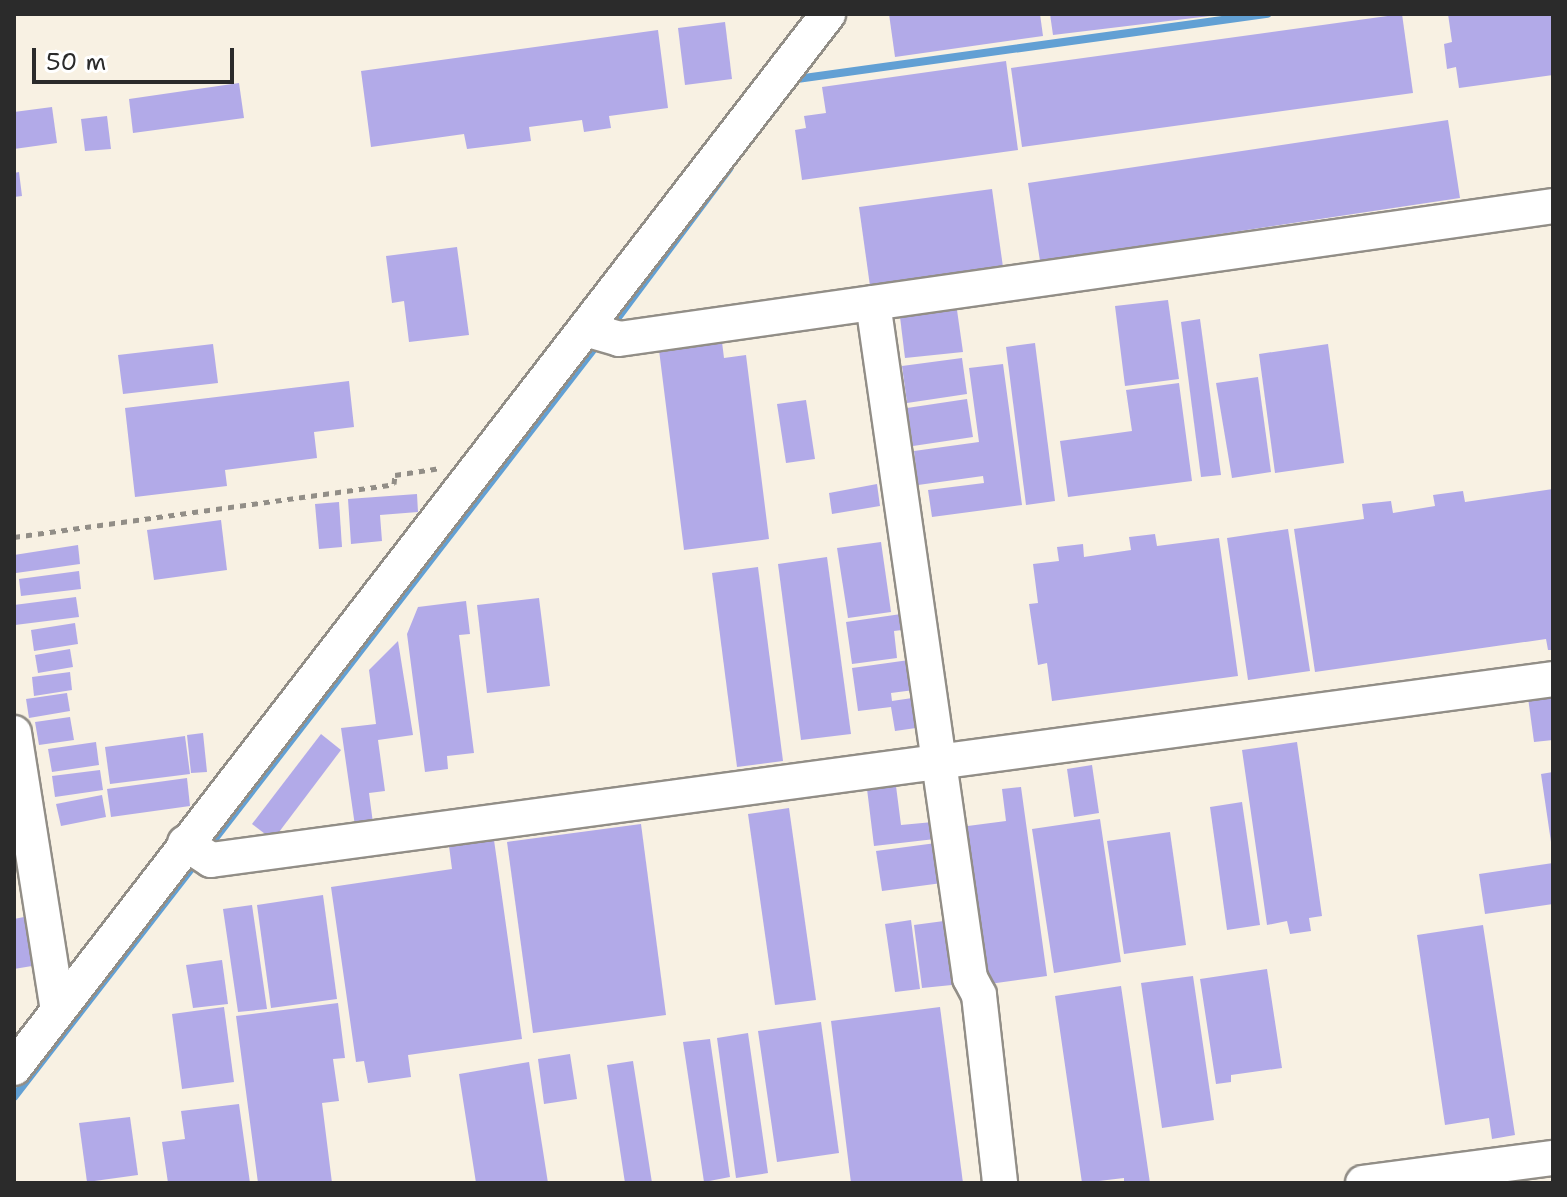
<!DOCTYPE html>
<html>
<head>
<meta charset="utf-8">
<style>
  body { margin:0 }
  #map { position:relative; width:1567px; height:1197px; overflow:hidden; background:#f8f1e3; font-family:"Shantell Sans",sans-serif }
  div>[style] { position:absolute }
  .stream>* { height:8px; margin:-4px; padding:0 4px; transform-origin:4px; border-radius:4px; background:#62a0d4 }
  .building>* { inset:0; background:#b2aae8 }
  .path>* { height:5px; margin-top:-2.5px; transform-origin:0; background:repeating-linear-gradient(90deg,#928e87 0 6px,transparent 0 12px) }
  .roads { filter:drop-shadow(2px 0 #928e87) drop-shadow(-2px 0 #928e87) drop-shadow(0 2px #928e87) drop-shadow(0 -2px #928e87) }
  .minor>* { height:34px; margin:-17px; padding:0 17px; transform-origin:17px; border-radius:17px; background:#fff }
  span { translate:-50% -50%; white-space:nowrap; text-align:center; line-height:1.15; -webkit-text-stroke:6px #fff; paint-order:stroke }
  .frame { position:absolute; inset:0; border:16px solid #2b2b2b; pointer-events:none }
  .scale { position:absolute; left:32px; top:48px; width:202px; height:36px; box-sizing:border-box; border:4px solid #2b2b2b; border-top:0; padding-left:10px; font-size:24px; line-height:28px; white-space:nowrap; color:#2b2b2b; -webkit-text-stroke:6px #fff; paint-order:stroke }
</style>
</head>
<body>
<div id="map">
  <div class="stream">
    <div style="left:797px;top:79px;width:475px;rotate:-7.9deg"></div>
    <div style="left:610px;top:328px;width:199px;rotate:-53.2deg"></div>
    <div style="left:206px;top:850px;width:642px;rotate:-52.27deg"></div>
    <div style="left:14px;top:1097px;width:300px;rotate:-52.2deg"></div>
  </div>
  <div class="building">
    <div style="clip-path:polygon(889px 14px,1040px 14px,1043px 36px,895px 57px)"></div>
    <div style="clip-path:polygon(1050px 14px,1210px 14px,1210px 16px,1053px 35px)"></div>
    <div style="clip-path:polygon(1402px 14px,1413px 93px,1022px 147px,1011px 68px)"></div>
    <div style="clip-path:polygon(1448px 14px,1551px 14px,1553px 75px,1459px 88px,1456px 67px,1447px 69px,1444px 44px,1452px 42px)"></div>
    <div style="clip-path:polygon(725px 22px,732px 79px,685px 85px,678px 28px)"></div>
    <div style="clip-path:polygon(658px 30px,668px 108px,609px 116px,611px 128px,584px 132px,582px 120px,529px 127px,531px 141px,467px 149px,464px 134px,371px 147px,361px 71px)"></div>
    <div style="clip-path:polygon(1006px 61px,1018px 150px,802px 180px,795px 130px,806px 128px,804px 116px,826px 113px,822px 87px)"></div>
    <div style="clip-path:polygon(239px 83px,244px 118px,133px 133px,129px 99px)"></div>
    <div style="clip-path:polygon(52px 107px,57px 143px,14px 149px,14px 112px)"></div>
    <div style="clip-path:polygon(107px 116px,111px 149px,85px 151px,81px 119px)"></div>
    <div style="clip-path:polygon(1448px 120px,1460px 198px,1040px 261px,1028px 183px)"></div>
    <div style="clip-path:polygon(19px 172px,22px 196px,14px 197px,14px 173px)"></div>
    <div style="clip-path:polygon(992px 189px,1003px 267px,870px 286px,859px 207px)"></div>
    <div style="clip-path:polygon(457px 247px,469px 335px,409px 342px,404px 301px,392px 303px,386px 256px)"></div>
    <div style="clip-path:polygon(1168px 300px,1179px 379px,1125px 386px,1115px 306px)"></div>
    <div style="clip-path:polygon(957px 310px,963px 352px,905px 358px,900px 317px)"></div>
    <div style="clip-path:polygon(1200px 319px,1221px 475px,1201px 477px,1181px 322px)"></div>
    <div style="clip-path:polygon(722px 342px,724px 358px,746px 355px,769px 539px,684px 550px,659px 350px)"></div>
    <div style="clip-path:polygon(1035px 343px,1055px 501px,1026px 505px,1006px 347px)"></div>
    <div style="clip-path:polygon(213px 344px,218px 383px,123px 394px,118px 355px)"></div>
    <div style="clip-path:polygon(1328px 344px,1344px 463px,1275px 473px,1259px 354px)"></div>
    <div style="clip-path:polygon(962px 358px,967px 394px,907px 403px,902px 366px)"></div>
    <div style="clip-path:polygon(1003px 364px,1022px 505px,932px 517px,928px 490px,984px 483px,983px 476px,918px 485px,914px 451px,979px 442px,969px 368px)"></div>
    <div style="clip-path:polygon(1258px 377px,1271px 472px,1232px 478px,1216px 383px)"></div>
    <div style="clip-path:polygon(349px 381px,354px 427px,314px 432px,317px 458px,225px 470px,227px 486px,135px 497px,125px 408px)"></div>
    <div style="clip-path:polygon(1179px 383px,1192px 481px,1068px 497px,1060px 441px,1132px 431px,1126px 390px)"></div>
    <div style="clip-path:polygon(967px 399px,973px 437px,913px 446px,907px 408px)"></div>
    <div style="clip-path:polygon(806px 400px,815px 459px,786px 463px,777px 404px)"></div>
    <div style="clip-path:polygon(877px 484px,880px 506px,832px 514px,829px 493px)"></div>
    <div style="clip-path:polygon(1553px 489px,1553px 650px,1548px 650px,1546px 639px,1315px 672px,1294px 529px,1364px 519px,1362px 504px,1391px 501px,1393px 513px,1435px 506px,1433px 495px,1463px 491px,1465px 502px)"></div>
    <div style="clip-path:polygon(417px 494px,418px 512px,380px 515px,382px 541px,351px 544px,348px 499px)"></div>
    <div style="clip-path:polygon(339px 502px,342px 547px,319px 549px,315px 504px)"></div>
    <div style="clip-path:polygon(221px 520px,227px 570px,154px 580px,147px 530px)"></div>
    <div style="clip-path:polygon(1288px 529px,1310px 671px,1248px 680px,1227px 538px)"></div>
    <div style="clip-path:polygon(1155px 534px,1157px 546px,1219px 538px,1238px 676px,1052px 701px,1047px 663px,1038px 665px,1029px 604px,1038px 603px,1033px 564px,1059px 561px,1057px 547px,1083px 544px,1084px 557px,1131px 550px,1129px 537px)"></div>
    <div style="clip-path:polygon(881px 542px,891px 612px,848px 618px,837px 548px)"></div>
    <div style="clip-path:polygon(78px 545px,80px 564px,16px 573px,14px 555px)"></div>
    <div style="clip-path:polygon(827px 557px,851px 734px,801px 740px,778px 564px)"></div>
    <div style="clip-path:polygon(758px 567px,783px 761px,737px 767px,712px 573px)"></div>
    <div style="clip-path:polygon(79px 571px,81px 589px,21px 596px,19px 579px)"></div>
    <div style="clip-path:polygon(76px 597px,79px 617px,15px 625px,14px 605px)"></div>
    <div style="clip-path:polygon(539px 598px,550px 686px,487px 693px,477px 605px)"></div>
    <div style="clip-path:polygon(466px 601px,470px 634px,459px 635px,474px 753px,447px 756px,448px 769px,425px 772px,407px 634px,418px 607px)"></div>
    <div style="clip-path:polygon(908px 613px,910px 629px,894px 631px,897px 658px,852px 664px,846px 622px)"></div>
    <div style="clip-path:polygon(75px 623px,78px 644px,34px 651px,31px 630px)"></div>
    <div style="clip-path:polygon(398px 641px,413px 735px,378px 740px,385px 791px,369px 793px,373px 823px,355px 826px,341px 728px,376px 724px,369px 670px)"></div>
    <div style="clip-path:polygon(70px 649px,73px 667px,38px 673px,35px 655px)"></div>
    <div style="clip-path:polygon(909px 660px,914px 690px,891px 693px,892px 701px,919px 697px,923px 727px,895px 731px,891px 707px,858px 711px,852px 668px)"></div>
    <div style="clip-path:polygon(70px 672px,72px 690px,34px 696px,32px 677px)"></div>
    <div style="clip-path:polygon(1553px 686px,1553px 740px,1534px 742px,1527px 690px)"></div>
    <div style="clip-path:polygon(67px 693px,70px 711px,29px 718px,26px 699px)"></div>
    <div style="clip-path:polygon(70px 717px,74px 740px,39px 745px,35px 722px)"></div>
    <div style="clip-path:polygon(203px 733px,207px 772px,191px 773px,187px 735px)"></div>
    <div style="clip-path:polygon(321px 734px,341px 750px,273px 840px,252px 824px)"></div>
    <div style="clip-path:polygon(185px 736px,190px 774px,110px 784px,105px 747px)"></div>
    <div style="clip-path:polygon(96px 742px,99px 765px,52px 772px,48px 749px)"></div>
    <div style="clip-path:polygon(1297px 742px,1322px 916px,1309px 918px,1311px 931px,1290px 934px,1287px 921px,1267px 925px,1242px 750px)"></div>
    <div style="clip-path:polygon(1092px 765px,1099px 813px,1074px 817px,1067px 769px)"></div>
    <div style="clip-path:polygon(100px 770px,103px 790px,55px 797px,52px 776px)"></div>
    <div style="clip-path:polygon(1553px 772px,1553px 841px,1551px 842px,1541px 774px)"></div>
    <div style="clip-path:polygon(187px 778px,190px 806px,111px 817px,107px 789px)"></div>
    <div style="clip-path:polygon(896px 786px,901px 825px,933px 822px,935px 839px,874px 846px,867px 789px)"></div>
    <div style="clip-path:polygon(1021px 787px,1047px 976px,982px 985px,960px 827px,1006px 821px,1002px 789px)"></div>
    <div style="clip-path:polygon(102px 795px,106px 817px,61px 826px,56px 804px)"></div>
    <div style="clip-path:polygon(1242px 802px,1260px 925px,1227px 930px,1210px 807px)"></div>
    <div style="clip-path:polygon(789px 808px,816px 1000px,775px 1005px,748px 814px)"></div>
    <div style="clip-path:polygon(1100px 819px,1121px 962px,1054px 973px,1032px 829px)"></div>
    <div style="clip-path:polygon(641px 824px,666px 1015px,533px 1033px,507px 842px)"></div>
    <div style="clip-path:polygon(1170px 832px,1186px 945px,1124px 954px,1107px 841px)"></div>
    <div style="clip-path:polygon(494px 840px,522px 1039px,408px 1055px,411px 1077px,368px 1083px,364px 1061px,356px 1062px,331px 887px,452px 869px,449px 846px)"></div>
    <div style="clip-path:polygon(936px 843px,942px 883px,882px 891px,876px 851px)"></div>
    <div style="clip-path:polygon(1553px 863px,1553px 904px,1485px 914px,1479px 874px)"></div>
    <div style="clip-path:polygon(323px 895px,337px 999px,271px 1008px,257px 905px)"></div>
    <div style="clip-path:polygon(252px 905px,267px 1009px,238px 1012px,223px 909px)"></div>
    <div style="clip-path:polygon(24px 917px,32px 966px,14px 969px,14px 919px)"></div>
    <div style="clip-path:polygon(911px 920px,920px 989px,895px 992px,885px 924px)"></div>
    <div style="clip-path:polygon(944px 921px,952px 985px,922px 988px,914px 925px)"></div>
    <div style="clip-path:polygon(1483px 925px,1515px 1135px,1492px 1139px,1489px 1118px,1445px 1125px,1417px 935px)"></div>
    <div style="clip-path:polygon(222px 960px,228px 1004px,193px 1008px,186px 965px)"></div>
    <div style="clip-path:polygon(1267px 969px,1282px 1068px,1231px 1075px,1231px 1082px,1216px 1084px,1200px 979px)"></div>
    <div style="clip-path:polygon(1193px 976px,1214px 1120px,1162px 1128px,1141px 983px)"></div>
    <div style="clip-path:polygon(1121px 986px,1150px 1183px,1124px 1183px,1124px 1178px,1082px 1183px,1055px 996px)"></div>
    <div style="clip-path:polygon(338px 1003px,345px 1058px,333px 1059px,339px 1101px,322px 1103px,332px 1183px,258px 1183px,236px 1016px)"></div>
    <div style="clip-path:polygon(224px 1007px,234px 1082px,182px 1089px,172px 1014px)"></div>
    <div style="clip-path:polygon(940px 1007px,963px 1183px,851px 1183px,831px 1021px)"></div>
    <div style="clip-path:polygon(821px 1022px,839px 1153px,777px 1162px,758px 1031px)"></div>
    <div style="clip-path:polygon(748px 1033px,768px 1173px,736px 1178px,717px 1038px)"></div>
    <div style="clip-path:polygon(710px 1039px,730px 1177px,704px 1182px,683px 1042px)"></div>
    <div style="clip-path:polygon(570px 1054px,577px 1099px,544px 1104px,538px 1059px)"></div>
    <div style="clip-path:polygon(633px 1061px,652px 1183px,625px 1183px,607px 1065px)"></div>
    <div style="clip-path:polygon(529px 1062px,548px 1183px,476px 1183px,459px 1074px)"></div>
    <div style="clip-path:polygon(239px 1104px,250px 1183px,168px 1183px,162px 1142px,185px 1139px,181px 1111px)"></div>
    <div style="clip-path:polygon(130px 1117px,138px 1175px,87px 1182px,79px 1123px)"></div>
  </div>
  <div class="path">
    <div style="left:14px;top:537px;width:384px;rotate:-7.9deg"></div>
    <div style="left:394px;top:484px;width:9px;rotate:-84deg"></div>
    <div style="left:395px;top:475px;width:46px;rotate:-8.8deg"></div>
  </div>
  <div class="roads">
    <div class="minor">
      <div style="left:873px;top:303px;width:682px;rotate:81.82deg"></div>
      <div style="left:970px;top:978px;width:19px;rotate:62deg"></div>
      <div style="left:979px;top:995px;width:189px;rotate:83.6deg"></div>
      <div style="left:585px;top:329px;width:35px;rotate:16deg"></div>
      <div style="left:619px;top:339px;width:943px;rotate:-8.1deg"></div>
      <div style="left:14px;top:733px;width:280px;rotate:81deg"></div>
      <div style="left:185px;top:843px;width:31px;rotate:33deg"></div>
      <div style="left:211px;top:860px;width:1354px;rotate:-7.68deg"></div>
      <div style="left:14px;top:1068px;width:1332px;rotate:-52.32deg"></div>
      <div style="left:1363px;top:1183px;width:192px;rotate:-7.5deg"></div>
    </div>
  </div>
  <div class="frame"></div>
  <div class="scale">50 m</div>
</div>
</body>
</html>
